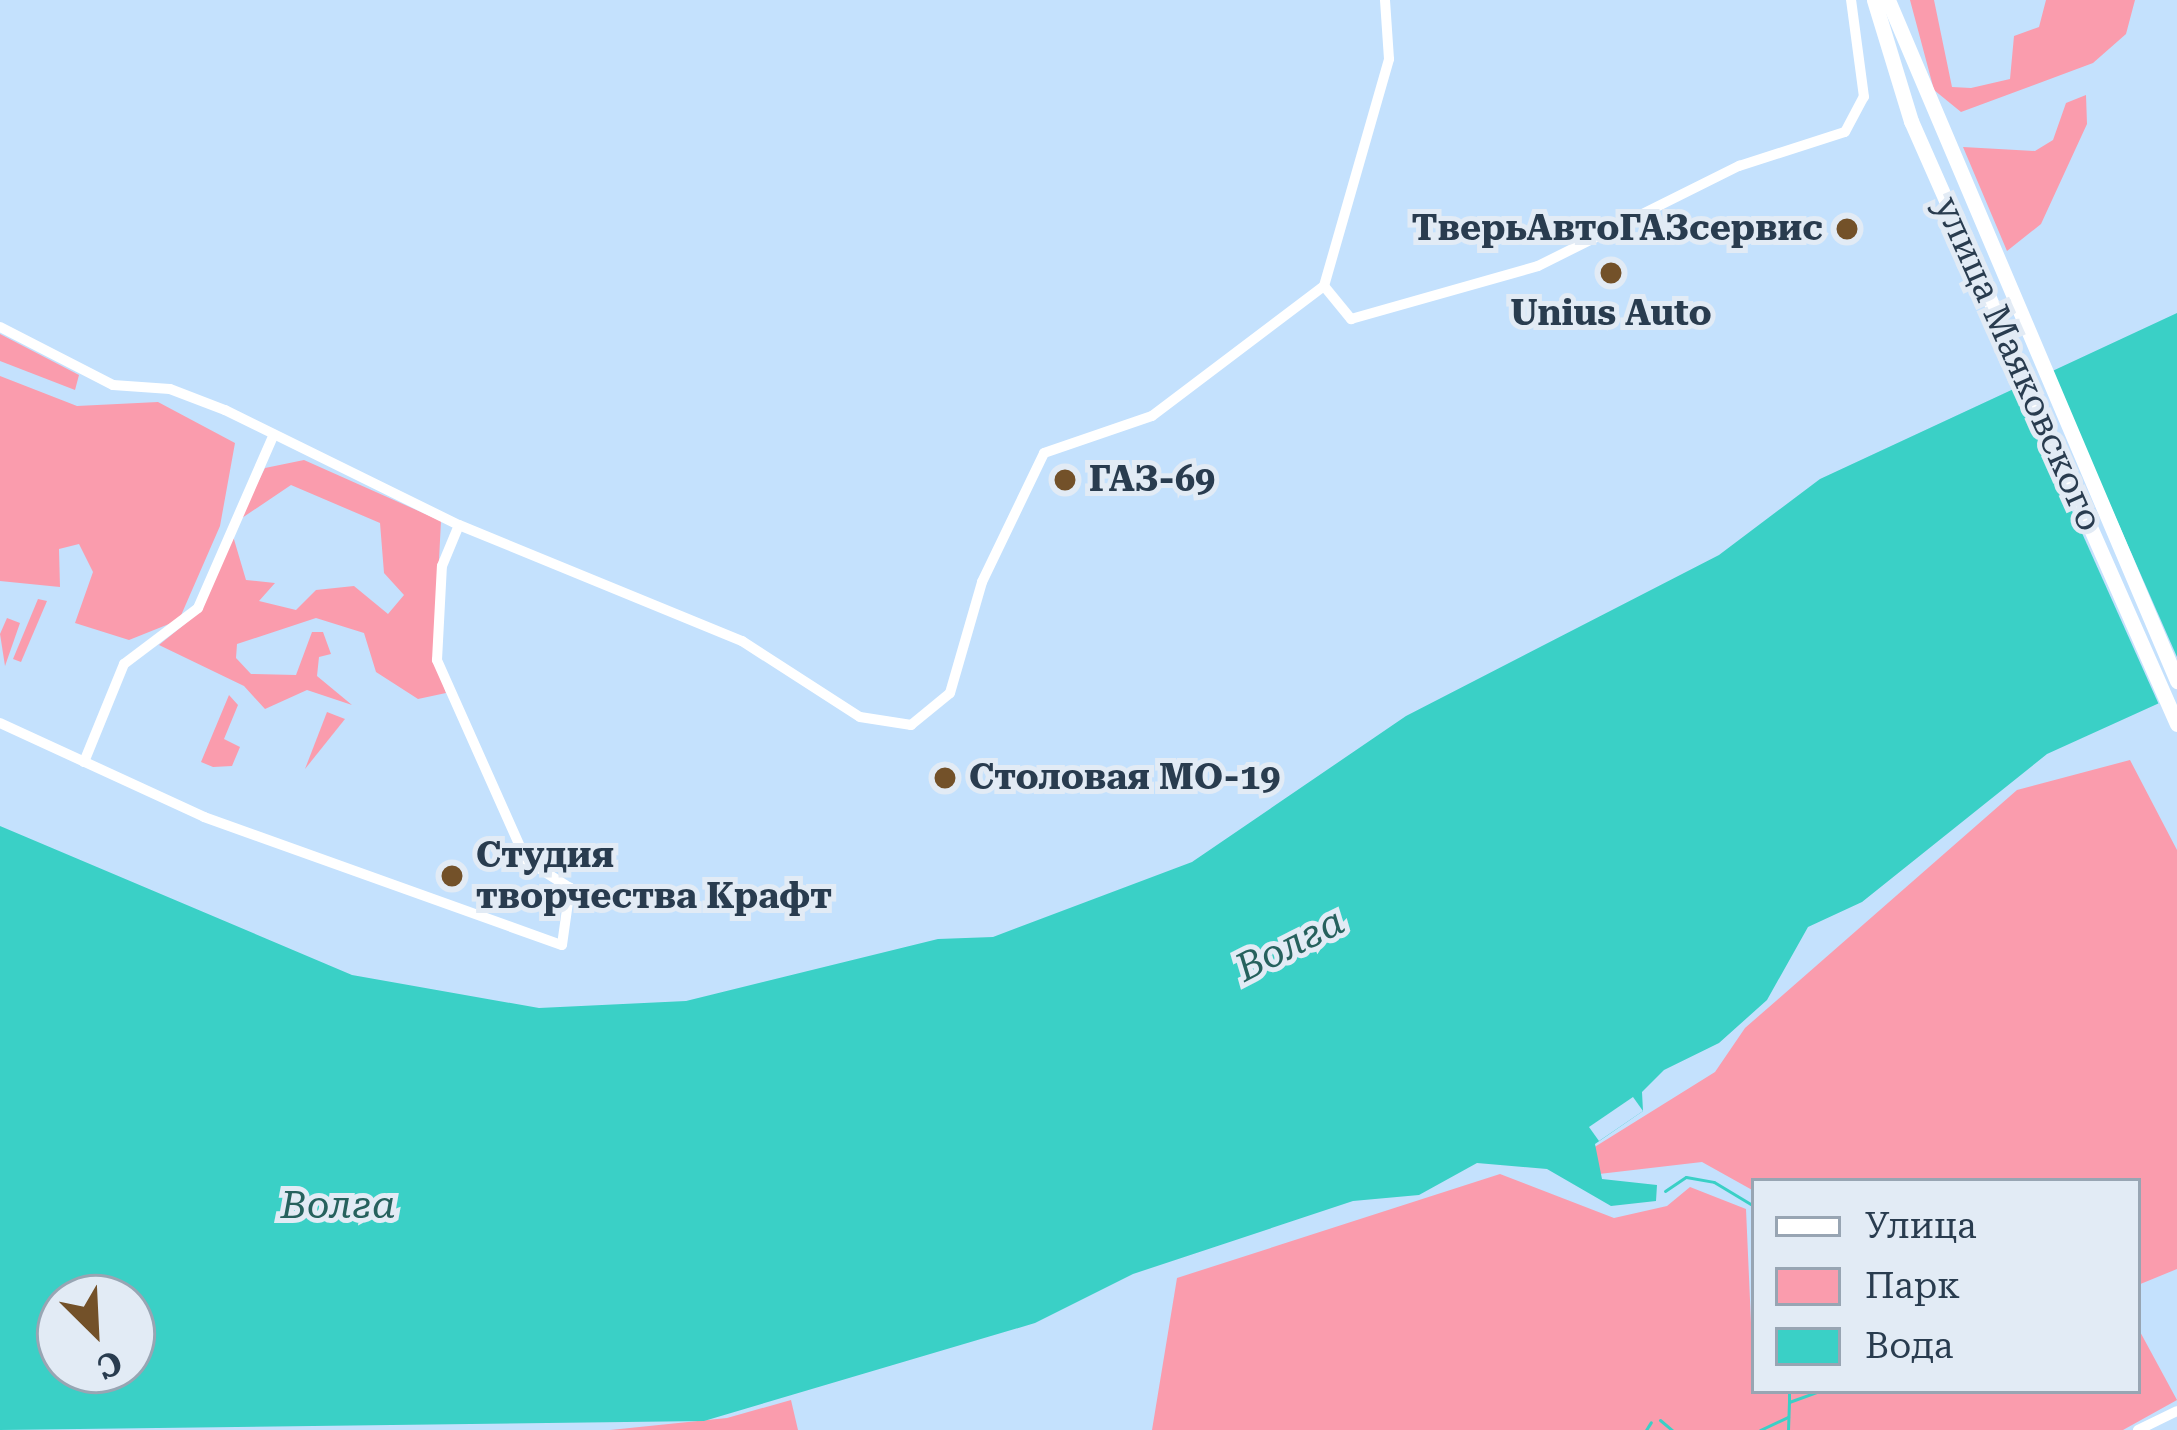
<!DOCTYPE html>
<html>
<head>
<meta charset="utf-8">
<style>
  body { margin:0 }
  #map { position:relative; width:2177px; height:1430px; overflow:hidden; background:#c4e1fd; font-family:"Roboto Serif",serif }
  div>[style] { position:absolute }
  .green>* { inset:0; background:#fa9cad }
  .water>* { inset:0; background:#3ad0c6 }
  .pier>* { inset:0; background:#c4e1fd }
  .stream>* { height:3px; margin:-1.5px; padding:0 1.5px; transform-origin:1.5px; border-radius:1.5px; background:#3ad0c6 }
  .street>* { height:10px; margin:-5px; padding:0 5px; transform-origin:5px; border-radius:5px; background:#fff }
  .primary>* { height:15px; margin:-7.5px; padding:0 7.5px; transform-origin:7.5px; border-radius:7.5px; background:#fff }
  .dots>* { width:33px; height:33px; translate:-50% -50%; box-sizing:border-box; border:6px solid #e2ebf5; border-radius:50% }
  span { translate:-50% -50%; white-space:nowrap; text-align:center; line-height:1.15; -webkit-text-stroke:10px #e2ebf5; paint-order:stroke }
  .poi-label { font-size:36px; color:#293c4f; font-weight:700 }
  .right { translate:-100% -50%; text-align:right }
  .left { translate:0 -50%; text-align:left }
  .street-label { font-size:36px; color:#293c4f }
  .water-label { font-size:39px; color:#26615d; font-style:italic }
  .legend { position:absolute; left:1751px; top:1178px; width:390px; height:216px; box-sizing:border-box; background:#e2ebf5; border:3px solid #98a5b3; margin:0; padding:15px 21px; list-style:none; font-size:36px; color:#293c4f }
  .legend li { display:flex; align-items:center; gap:24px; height:60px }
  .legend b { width:60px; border:3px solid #98a5b3 }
  .north { position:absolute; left:36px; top:1274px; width:120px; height:120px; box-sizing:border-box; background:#e2ebf5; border:3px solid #98a5b3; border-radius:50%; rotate:156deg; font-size:33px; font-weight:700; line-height:48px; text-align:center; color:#293c4f }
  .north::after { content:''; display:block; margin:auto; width:42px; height:54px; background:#735129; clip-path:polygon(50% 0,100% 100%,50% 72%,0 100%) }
</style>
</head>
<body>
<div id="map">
  <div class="green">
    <div style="clip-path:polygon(1910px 0,1934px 0,1952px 87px,1971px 88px,2010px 79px,2014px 36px,2039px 27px,2046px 0,2135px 0,2126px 34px,2093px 63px,1961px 112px,1934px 90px)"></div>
    <div style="clip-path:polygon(2086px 95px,2087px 124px,2041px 224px,2007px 251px,1963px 147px,2035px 151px,2053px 140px,2066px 103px)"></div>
    <div style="clip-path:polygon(0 334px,79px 375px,75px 390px,0 361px)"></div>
    <div style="clip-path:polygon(0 376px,77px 406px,158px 402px,235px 443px,220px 526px,179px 620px,129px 640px,75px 623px,93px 572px,79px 544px,59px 549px,60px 587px,0 581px)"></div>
    <div style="clip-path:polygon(304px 460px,441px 521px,434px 658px,446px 693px,418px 699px,376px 672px,364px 633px,316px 618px,237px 644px,236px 658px,251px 674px,296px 675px,312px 632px,323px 632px,331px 654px,319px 657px,317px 676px,352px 705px,307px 690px,265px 709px,244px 686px,159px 645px,202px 610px,233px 536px,246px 580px,275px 583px,259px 601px,296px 610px,316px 590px,354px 586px,388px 614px,404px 595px,384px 573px,380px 523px,291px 485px,239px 520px,265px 468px)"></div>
    <div style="clip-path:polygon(38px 599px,47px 601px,21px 662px,13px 659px)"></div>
    <div style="clip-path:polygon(7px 618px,20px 623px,5px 666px,0 634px)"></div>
    <div style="clip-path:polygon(229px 695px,238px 705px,224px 739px,240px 747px,232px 766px,213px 767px,201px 762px)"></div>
    <div style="clip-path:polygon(327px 712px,345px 719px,305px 769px)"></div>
    <div style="clip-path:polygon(2130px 760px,2177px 850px,2177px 1269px,2138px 1285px,2138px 1181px,1754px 1181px,1754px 1191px,1702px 1162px,1599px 1174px,1593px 1148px,1715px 1072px,1745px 1028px,2017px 790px)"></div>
    <div style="clip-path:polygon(1500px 1174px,1614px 1218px,1667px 1206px,1690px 1187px,1746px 1209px,1754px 1391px,2138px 1391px,2138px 1328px,2177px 1400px,2123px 1430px,1152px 1430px,1177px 1278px)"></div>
    <div style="clip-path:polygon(791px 1400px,798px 1430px,610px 1430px,727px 1418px)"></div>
  </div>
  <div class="water">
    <div style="clip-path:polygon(evenodd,2177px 313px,2177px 695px,2047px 754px,1862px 902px,1808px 927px,1767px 1000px,1719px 1043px,1664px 1070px,1642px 1092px,1643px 1111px,1595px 1144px,1602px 1179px,1657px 1185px,1656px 1201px,1611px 1206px,1547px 1169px,1477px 1163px,1419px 1195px,1353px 1201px,1133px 1274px,1035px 1323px,704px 1421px,0 1430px,0 826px,352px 975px,539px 1008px,686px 1001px,938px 939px,993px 937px,1192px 862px,1406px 716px,1719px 555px,1820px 479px,2177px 313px,60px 1298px,132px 1298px,132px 1370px,60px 1370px,60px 1298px)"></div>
  </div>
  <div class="pier">
    <div style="clip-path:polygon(2046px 359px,2177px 657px,2177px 702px,2160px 707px,2012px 377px)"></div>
    <div style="clip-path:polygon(1633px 1097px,1643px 1111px,1599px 1141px,1589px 1127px)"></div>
  </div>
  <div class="stream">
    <div style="left:1665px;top:1191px;width:25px;rotate:-34deg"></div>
    <div style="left:1686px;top:1177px;width:28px;rotate:10deg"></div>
    <div style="left:1714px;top:1182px;width:47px;rotate:31deg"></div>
    <div style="left:1789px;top:1391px;width:11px;rotate:90deg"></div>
    <div style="left:1789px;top:1402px;width:32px;rotate:-20deg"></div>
    <div style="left:1660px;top:1420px;width:16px;rotate:40deg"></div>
    <div style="left:1646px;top:1430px;width:9px;rotate:-58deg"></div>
    <div style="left:1760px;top:1430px;width:31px;rotate:-25deg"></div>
    <div style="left:1788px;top:1430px;width:28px;rotate:-88deg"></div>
  </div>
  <div class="street">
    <div style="left:1324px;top:286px;width:43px;rotate:50.7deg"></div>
    <div style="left:1351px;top:319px;width:194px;rotate:-15.8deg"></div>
    <div style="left:1538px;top:266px;width:225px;rotate:-26.5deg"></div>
    <div style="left:1739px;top:166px;width:111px;rotate:-17.8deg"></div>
    <div style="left:1845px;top:132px;width:40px;rotate:-62deg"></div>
    <div style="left:1864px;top:97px;width:98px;rotate:-97.6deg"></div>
    <div style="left:0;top:327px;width:127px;rotate:27.2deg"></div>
    <div style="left:113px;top:385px;width:57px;rotate:4deg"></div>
    <div style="left:170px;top:389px;width:59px;rotate:20.9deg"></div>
    <div style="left:225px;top:410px;width:261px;rotate:26.2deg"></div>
    <div style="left:459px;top:525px;width:306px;rotate:22.3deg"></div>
    <div style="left:742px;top:641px;width:140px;rotate:32.8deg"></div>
    <div style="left:860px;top:717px;width:52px;rotate:8.9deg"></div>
    <div style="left:911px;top:725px;width:50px;rotate:-39.4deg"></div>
    <div style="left:950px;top:693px;width:116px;rotate:-73.9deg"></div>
    <div style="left:982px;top:582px;width:143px;rotate:-64.3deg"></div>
    <div style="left:1044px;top:453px;width:114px;rotate:-18.9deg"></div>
    <div style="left:1152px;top:416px;width:216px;rotate:-37.1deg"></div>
    <div style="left:1324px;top:286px;width:236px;rotate:-74deg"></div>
    <div style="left:1389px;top:59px;width:59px;rotate:-93.9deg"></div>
    <div style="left:0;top:723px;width:225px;rotate:24.7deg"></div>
    <div style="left:204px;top:817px;width:380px;rotate:19.7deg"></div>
    <div style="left:562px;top:945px;width:58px;rotate:-82deg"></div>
    <div style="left:570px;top:888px;width:52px;rotate:-147.5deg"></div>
    <div style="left:526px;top:860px;width:219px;rotate:-114deg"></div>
    <div style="left:437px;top:660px;width:94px;rotate:-87deg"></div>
    <div style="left:442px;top:566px;width:44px;rotate:-67.5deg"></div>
    <div style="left:84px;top:762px;width:106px;rotate:-67.8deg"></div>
    <div style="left:124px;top:664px;width:93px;rotate:-37.1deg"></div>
    <div style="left:198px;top:608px;width:188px;rotate:-66.4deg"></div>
    <div style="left:2138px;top:1430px;width:43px;rotate:-26deg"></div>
  </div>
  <div class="primary">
    <div style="left:1874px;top:0;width:127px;rotate:73deg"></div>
    <div style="left:1911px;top:121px;width:659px;rotate:66.2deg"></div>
    <div style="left:1888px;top:0;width:740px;rotate:67deg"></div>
  </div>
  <div class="dots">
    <div style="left:1847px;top:229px;background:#735129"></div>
    <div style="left:1611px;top:273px;background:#735129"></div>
    <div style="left:1065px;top:480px;background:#735129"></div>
    <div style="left:945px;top:778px;background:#735129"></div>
    <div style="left:452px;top:876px;background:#735129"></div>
  </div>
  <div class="poi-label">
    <span class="right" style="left:1823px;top:229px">ТверьАвтоГАЗсервис</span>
    <span style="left:1611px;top:314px">Unius Auto</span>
    <span class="left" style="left:1089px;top:480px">ГАЗ-69</span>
    <span class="left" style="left:969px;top:778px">Столовая МО-19</span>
    <span class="left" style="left:476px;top:876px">Студия<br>творчества Крафт</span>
  </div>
  <div class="street-label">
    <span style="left:2018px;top:364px;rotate:66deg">улица Маяковского</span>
  </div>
  <div class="water-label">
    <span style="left:1290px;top:945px;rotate:-27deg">Волга</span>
    <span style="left:338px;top:1205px">Волга</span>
  </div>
  <ul class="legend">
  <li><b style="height:15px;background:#fff"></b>Улица</li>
  <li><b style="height:33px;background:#fa9cad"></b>Парк</li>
  <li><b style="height:33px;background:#3ad0c6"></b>Вода</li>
  </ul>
  <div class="north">С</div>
</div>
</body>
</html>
